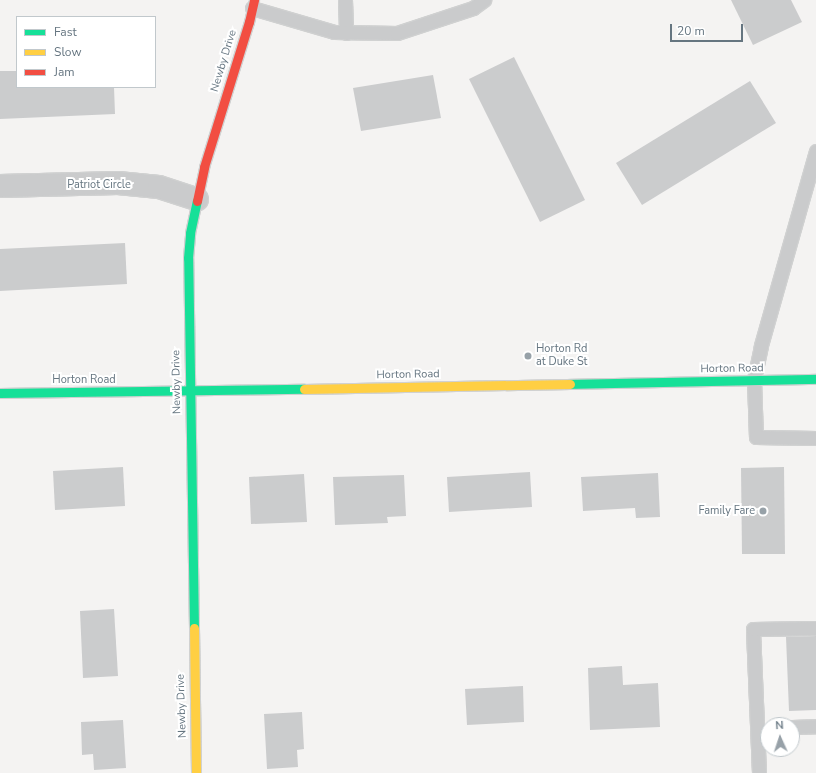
<!DOCTYPE html>
<html>
<head>
<meta charset="utf-8">
<style>
  body { margin:0 }
  #map { position:relative; width:816px; height:773px; overflow:hidden; background:#f4f3f2; font-family:"Nunito Sans",sans-serif }
  div>[style] { position:absolute }
  .building>* { inset:0; background:#cbcccd }
  .roads { filter:drop-shadow(1px 0 #d0d1d1) drop-shadow(-1px 0 #d0d1d1) drop-shadow(0 1px #d0d1d1) drop-shadow(0 -1px #d0d1d1) }
  .lane>* { height:13px; margin:-6.5px; padding:0 6.5px; transform-origin:6.5px; border-radius:6.5px; background:#cacbcc }
  .street>* { height:22px; margin:-11px; padding:0 11px; transform-origin:11px; border-radius:11px; background:#cacbcc }
  .fast>* { height:9px; margin:-4.5px; padding:0 4.5px; transform-origin:4.5px; border-radius:4.5px; background:#16e098 }
  .slow>* { height:9px; margin:-4.5px; padding:0 4.5px; transform-origin:4.5px; border-radius:4.5px; background:#ffcf43 }
  .jam>* { height:9px; margin:-4.5px; padding:0 4.5px; transform-origin:4.5px; border-radius:4.5px; background:#f24e42 }
  .dots>* { width:11px; height:11px; translate:-50% -50%; box-sizing:border-box; border:2px solid #fff; border-radius:50% }
  span { translate:-50% -50%; white-space:nowrap; text-align:center; line-height:1.15; -webkit-text-stroke:4px #fff; paint-order:stroke }
  .street-label { font-size:11px; color:#657580 }
  .poi-label { font-size:11px; color:#657580 }
  .left { translate:0 -50%; text-align:left }
  .right { translate:-100% -50%; text-align:right }
  .legend { position:absolute; left:16px; top:16px; width:140px; height:72px; box-sizing:border-box; background:#fff; border:1px solid #c1c8cc; margin:0; padding:5px 7px; list-style:none; font-size:12px; color:#657580 }
  .legend li { display:flex; align-items:center; gap:8px; height:20px }
  .legend b { width:20px; border:1px solid #c1c8cc }
  .north { position:absolute; left:760px; top:717px; width:40px; height:40px; box-sizing:border-box; background:#fff; border:1px solid #c1c8cc; border-radius:50%; rotate:357deg; font-size:11px; font-weight:700; line-height:16px; text-align:center; color:#657580 }
  .north::after { content:''; display:block; margin:auto; width:14px; height:18px; background:#97a1a8; clip-path:polygon(50% 0,100% 100%,50% 72%,0 100%) }
  .scale { position:absolute; left:670px; top:24px; width:73px; height:18px; box-sizing:border-box; border:2px solid #657580; border-top:0; padding-left:5px; font-size:12px; line-height:14px; white-space:nowrap; color:#657580; -webkit-text-stroke:3px #fff; paint-order:stroke }
</style>
</head>
<body>
<div id="map">
  <div class="building">
    <div style="clip-path:polygon(731px 0,791px 0,802px 22px,753px 45px)"></div>
    <div style="clip-path:polygon(514px 57px,585px 200px,540px 222px,469px 79px)"></div>
    <div style="clip-path:polygon(0 71px,17px 71px,17px 87px,114px 87px,115px 114px,0 119px)"></div>
    <div style="clip-path:polygon(433px 75px,441px 118px,361px 131px,353px 88px)"></div>
    <div style="clip-path:polygon(750px 81px,776px 123px,642px 205px,616px 163px)"></div>
    <div style="clip-path:polygon(125px 243px,127px 284px,0 291px,0 249px)"></div>
    <div style="clip-path:polygon(123px 467px,125px 506px,55px 510px,53px 471px)"></div>
    <div style="clip-path:polygon(784px 467px,785px 554px,742px 554px,741px 468px)"></div>
    <div style="clip-path:polygon(530px 472px,532px 507px,449px 512px,447px 477px)"></div>
    <div style="clip-path:polygon(658px 473px,660px 517px,636px 518px,635px 508px,583px 511px,581px 477px)"></div>
    <div style="clip-path:polygon(304px 474px,307px 522px,251px 524px,249px 477px)"></div>
    <div style="clip-path:polygon(404px 475px,406px 516px,387px 517px,388px 523px,335px 525px,333px 477px)"></div>
    <div style="clip-path:polygon(114px 609px,118px 676px,83px 678px,80px 611px)"></div>
    <div style="clip-path:polygon(816px 636px,816px 710px,789px 711px,786px 637px)"></div>
    <div style="clip-path:polygon(622px 666px,623px 685px,658px 683px,660px 727px,590px 730px,588px 668px)"></div>
    <div style="clip-path:polygon(523px 686px,524px 722px,467px 725px,465px 689px)"></div>
    <div style="clip-path:polygon(302px 712px,304px 749px,297px 750px,298px 767px,267px 769px,264px 714px)"></div>
    <div style="clip-path:polygon(123px 720px,126px 768px,94px 770px,93px 754px,82px 755px,81px 722px)"></div>
  </div>
  <div class="roads">
    <div class="lane">
      <div style="left:345px;top:0;width:33px;rotate:88deg"></div>
      <div style="left:252px;top:8px;width:85px;rotate:16.3deg"></div>
      <div style="left:334px;top:32px;width:63px;rotate:0.9deg"></div>
      <div style="left:397px;top:33px;width:80px;rotate:-18.2deg"></div>
      <div style="left:473px;top:8px;width:14px;rotate:-36deg"></div>
      <div style="left:816px;top:151px;width:203px;rotate:105.8deg"></div>
      <div style="left:761px;top:346px;width:35px;rotate:102deg"></div>
      <div style="left:754px;top:380px;width:57px;rotate:88deg"></div>
      <div style="left:756px;top:437px;width:60px;rotate:1deg"></div>
      <div style="left:792px;top:727px;width:24px;rotate:-2deg"></div>
      <div style="left:759px;top:773px;width:144px;rotate:-92.4deg"></div>
      <div style="left:753px;top:629px;width:63px;rotate:-0.9deg"></div>
    </div>
    <div class="street">
      <div style="left:0;top:186px;width:118px;rotate:-1.5deg"></div>
      <div style="left:118px;top:183px;width:41px;rotate:5.6deg"></div>
      <div style="left:159px;top:187px;width:40px;rotate:18deg"></div>
    </div>
    <div class="fast">
      <div style="left:570px;top:384px;width:246px;rotate:-1.2deg"></div>
      <div style="left:0;top:393px;width:304px;rotate:-0.8deg"></div>
      <div style="left:194px;top:628px;width:370px;rotate:-90.9deg"></div>
      <div style="left:188px;top:258px;width:25px;rotate:-85deg"></div>
      <div style="left:190px;top:233px;width:33px;rotate:-78deg"></div>
    </div>
    <div class="slow">
      <div style="left:304px;top:389px;width:266px;rotate:-1.1deg"></div>
      <div style="left:194px;top:628px;width:145px;rotate:89.2deg"></div>
    </div>
    <div class="jam">
      <div style="left:197px;top:201px;width:35px;rotate:-78deg"></div>
      <div style="left:204px;top:167px;width:152px;rotate:-72.8deg"></div>
      <div style="left:249px;top:22px;width:23px;rotate:-77deg"></div>
    </div>
  </div>
  <div class="dots">
    <div style="left:528px;top:356px;background:#97a1a8"></div>
    <div style="left:763px;top:511px;background:#97a1a8"></div>
  </div>
  <div class="street-label">
    <span style="left:224px;top:61px;rotate:-73deg">Newby Drive</span>
    <span style="left:99px;top:185px">Patriot Circle</span>
    <span style="left:732px;top:369px;rotate:-1deg">Horton Road</span>
    <span style="left:408px;top:375px;rotate:-1deg">Horton Road</span>
    <span style="left:84px;top:380px">Horton Road</span>
    <span style="left:177px;top:382px;rotate:-91deg">Newby Drive</span>
    <span style="left:182px;top:706px;rotate:-92deg">Newby Drive</span>
  </div>
  <div class="poi-label">
    <span class="left" style="left:536px;top:356px">Horton Rd<br>at Duke St</span>
    <span class="right" style="left:755px;top:511px">Family Fare</span>
  </div>
  <ul class="legend">
  <li><b style="height:5px;background:#16e098"></b>Fast</li>
  <li><b style="height:5px;background:#ffcf43"></b>Slow</li>
  <li><b style="height:5px;background:#f24e42"></b>Jam</li>
  </ul>
  <div class="north">N</div>
  <div class="scale">20 m</div>
</div>
</body>
</html>
